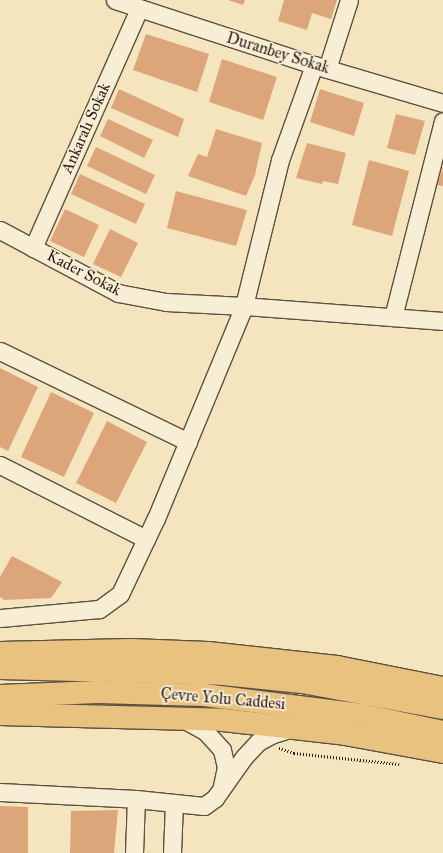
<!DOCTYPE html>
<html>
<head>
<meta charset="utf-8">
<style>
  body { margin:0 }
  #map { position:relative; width:443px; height:853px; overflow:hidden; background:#f4e5bf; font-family:"IM FELL Great Primer",serif }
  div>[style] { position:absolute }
  .building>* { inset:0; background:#dda57a }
  .path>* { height:2.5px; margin-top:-1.25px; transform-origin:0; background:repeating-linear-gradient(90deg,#2a1e16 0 1px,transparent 0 3px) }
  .roads { filter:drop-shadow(1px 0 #5c5040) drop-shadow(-1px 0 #5c5040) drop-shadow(0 1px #5c5040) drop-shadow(0 -1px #5c5040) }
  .minor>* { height:17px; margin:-8.5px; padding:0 8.5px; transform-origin:8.5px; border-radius:8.5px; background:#f8eed5 }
  .highway>* { height:22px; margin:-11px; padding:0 11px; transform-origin:11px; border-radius:11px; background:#eac280 }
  span { translate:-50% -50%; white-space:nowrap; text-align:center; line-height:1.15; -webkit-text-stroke:3.5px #f8eed5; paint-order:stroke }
  .street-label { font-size:16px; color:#2a1e16 }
</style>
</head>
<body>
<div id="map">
  <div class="building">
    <div style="clip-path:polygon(228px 0,245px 0,243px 5px)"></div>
    <div style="clip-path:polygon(284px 0,337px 0,331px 19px,312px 13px,307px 30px,278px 21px)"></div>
    <div style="clip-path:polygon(146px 34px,209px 54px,197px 92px,133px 70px)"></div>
    <div style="clip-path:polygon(222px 59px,277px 77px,263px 120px,209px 102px)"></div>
    <div style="clip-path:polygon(119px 89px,184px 119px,178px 137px,111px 108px)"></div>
    <div style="clip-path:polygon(320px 89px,364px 103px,354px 136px,310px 122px)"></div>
    <div style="clip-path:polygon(396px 114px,425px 121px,415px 155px,387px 148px)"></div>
    <div style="clip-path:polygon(108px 119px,153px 140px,144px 158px,100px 136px)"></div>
    <div style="clip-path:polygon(216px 129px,262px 143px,255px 175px,246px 196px,188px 176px,198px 154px,207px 157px)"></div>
    <div style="clip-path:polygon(307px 143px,346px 153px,338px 184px,323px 181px,322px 184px,296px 178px)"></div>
    <div style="clip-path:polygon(96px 147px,155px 175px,146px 194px,87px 166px)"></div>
    <div style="clip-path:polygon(369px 160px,409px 171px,392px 236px,352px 225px)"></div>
    <div style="clip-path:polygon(443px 167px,443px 186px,437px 185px)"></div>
    <div style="clip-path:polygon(80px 174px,145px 204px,136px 224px,71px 194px)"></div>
    <div style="clip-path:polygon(176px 191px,247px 210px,236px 246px,167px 228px)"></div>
    <div style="clip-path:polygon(65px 209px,99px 225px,84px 257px,50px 241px)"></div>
    <div style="clip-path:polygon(110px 229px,138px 243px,121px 277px,93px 264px)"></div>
    <div style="clip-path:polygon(0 368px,38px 387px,8px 451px,0 447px)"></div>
    <div style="clip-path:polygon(51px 392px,94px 413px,64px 477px,21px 457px)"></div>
    <div style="clip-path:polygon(107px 421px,147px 442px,116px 503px,76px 483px)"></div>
    <div style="clip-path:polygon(12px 556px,62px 582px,51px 598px,4px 600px,0 597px,0 577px)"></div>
    <div style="clip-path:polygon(0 806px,28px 807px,28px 853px,0 853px)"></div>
    <div style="clip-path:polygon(118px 810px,114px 853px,70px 853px,71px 811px)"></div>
  </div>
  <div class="path">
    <div style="left:279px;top:748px;width:16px;rotate:18deg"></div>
    <div style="left:294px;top:753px;width:106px;rotate:6deg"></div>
  </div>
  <div class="roads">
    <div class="minor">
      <div style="left:115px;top:0;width:209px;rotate:18.1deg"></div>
      <div style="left:314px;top:65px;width:134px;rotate:16.4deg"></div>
      <div style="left:314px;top:65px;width:101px;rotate:109.7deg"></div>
      <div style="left:280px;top:160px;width:150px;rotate:103.9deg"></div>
      <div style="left:244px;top:306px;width:200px;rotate:4.3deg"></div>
      <div style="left:327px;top:69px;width:72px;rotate:-72.3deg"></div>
      <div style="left:0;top:230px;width:134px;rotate:28.1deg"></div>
      <div style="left:118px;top:293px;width:49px;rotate:10.6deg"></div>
      <div style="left:166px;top:302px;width:78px;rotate:2.9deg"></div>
      <div style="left:244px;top:306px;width:230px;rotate:112.5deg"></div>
      <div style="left:156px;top:518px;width:84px;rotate:115.3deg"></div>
      <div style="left:120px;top:594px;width:26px;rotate:144deg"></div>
      <div style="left:99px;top:609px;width:99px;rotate:174.8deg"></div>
      <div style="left:33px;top:248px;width:261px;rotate:-66.1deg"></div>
      <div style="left:393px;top:317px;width:202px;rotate:-75.7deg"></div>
      <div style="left:0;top:351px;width:209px;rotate:25.8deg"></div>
      <div style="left:0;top:465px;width:164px;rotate:26.9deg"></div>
      <div style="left:183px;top:719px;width:26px;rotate:29deg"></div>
      <div style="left:206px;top:732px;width:24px;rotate:48deg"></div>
      <div style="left:222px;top:750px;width:17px;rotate:77deg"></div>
      <div style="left:226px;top:767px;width:19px;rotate:102deg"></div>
      <div style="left:0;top:792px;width:136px;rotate:2.9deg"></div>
      <div style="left:136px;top:799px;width:68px;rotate:5.9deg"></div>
      <div style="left:204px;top:806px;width:14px;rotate:-36deg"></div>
      <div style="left:215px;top:798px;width:50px;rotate:-54.7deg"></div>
      <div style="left:244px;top:757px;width:21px;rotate:-47deg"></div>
      <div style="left:258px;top:742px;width:17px;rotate:-28deg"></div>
      <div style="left:273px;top:734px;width:17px;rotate:-17deg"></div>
      <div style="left:134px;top:853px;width:54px;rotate:-87.9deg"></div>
      <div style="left:172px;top:853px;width:49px;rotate:-87.7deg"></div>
    </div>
    <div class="highway">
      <div style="left:0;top:653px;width:131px;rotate:-1.3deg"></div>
      <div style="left:131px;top:650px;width:77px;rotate:2.2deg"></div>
      <div style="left:208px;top:653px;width:130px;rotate:6.2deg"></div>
      <div style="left:337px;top:667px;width:108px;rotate:11.2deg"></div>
      <div style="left:0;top:668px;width:223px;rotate:1.5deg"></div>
      <div style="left:223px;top:674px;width:79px;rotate:5.8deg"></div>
      <div style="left:302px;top:682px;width:143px;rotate:10.4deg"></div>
      <div style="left:0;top:696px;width:98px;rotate:-2.3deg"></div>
      <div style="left:98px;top:692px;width:106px;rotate:1.6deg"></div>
      <div style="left:204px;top:695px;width:159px;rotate:7.2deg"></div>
      <div style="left:362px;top:715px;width:83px;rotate:11.9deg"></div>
      <div style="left:0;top:714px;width:223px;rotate:1.5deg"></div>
      <div style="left:223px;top:720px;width:123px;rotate:6.5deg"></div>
      <div style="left:345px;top:734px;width:100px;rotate:10.4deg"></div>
    </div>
  </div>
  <div class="street-label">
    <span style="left:278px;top:53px;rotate:17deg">Duranbey Sokak</span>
    <span style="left:86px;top:128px;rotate:-66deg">Ankaralı Sokak</span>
    <span style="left:84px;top:273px;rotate:27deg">Kader Sokak</span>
    <span style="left:223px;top:699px;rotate:5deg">Çevre Yolu Caddesi</span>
  </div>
</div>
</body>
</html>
